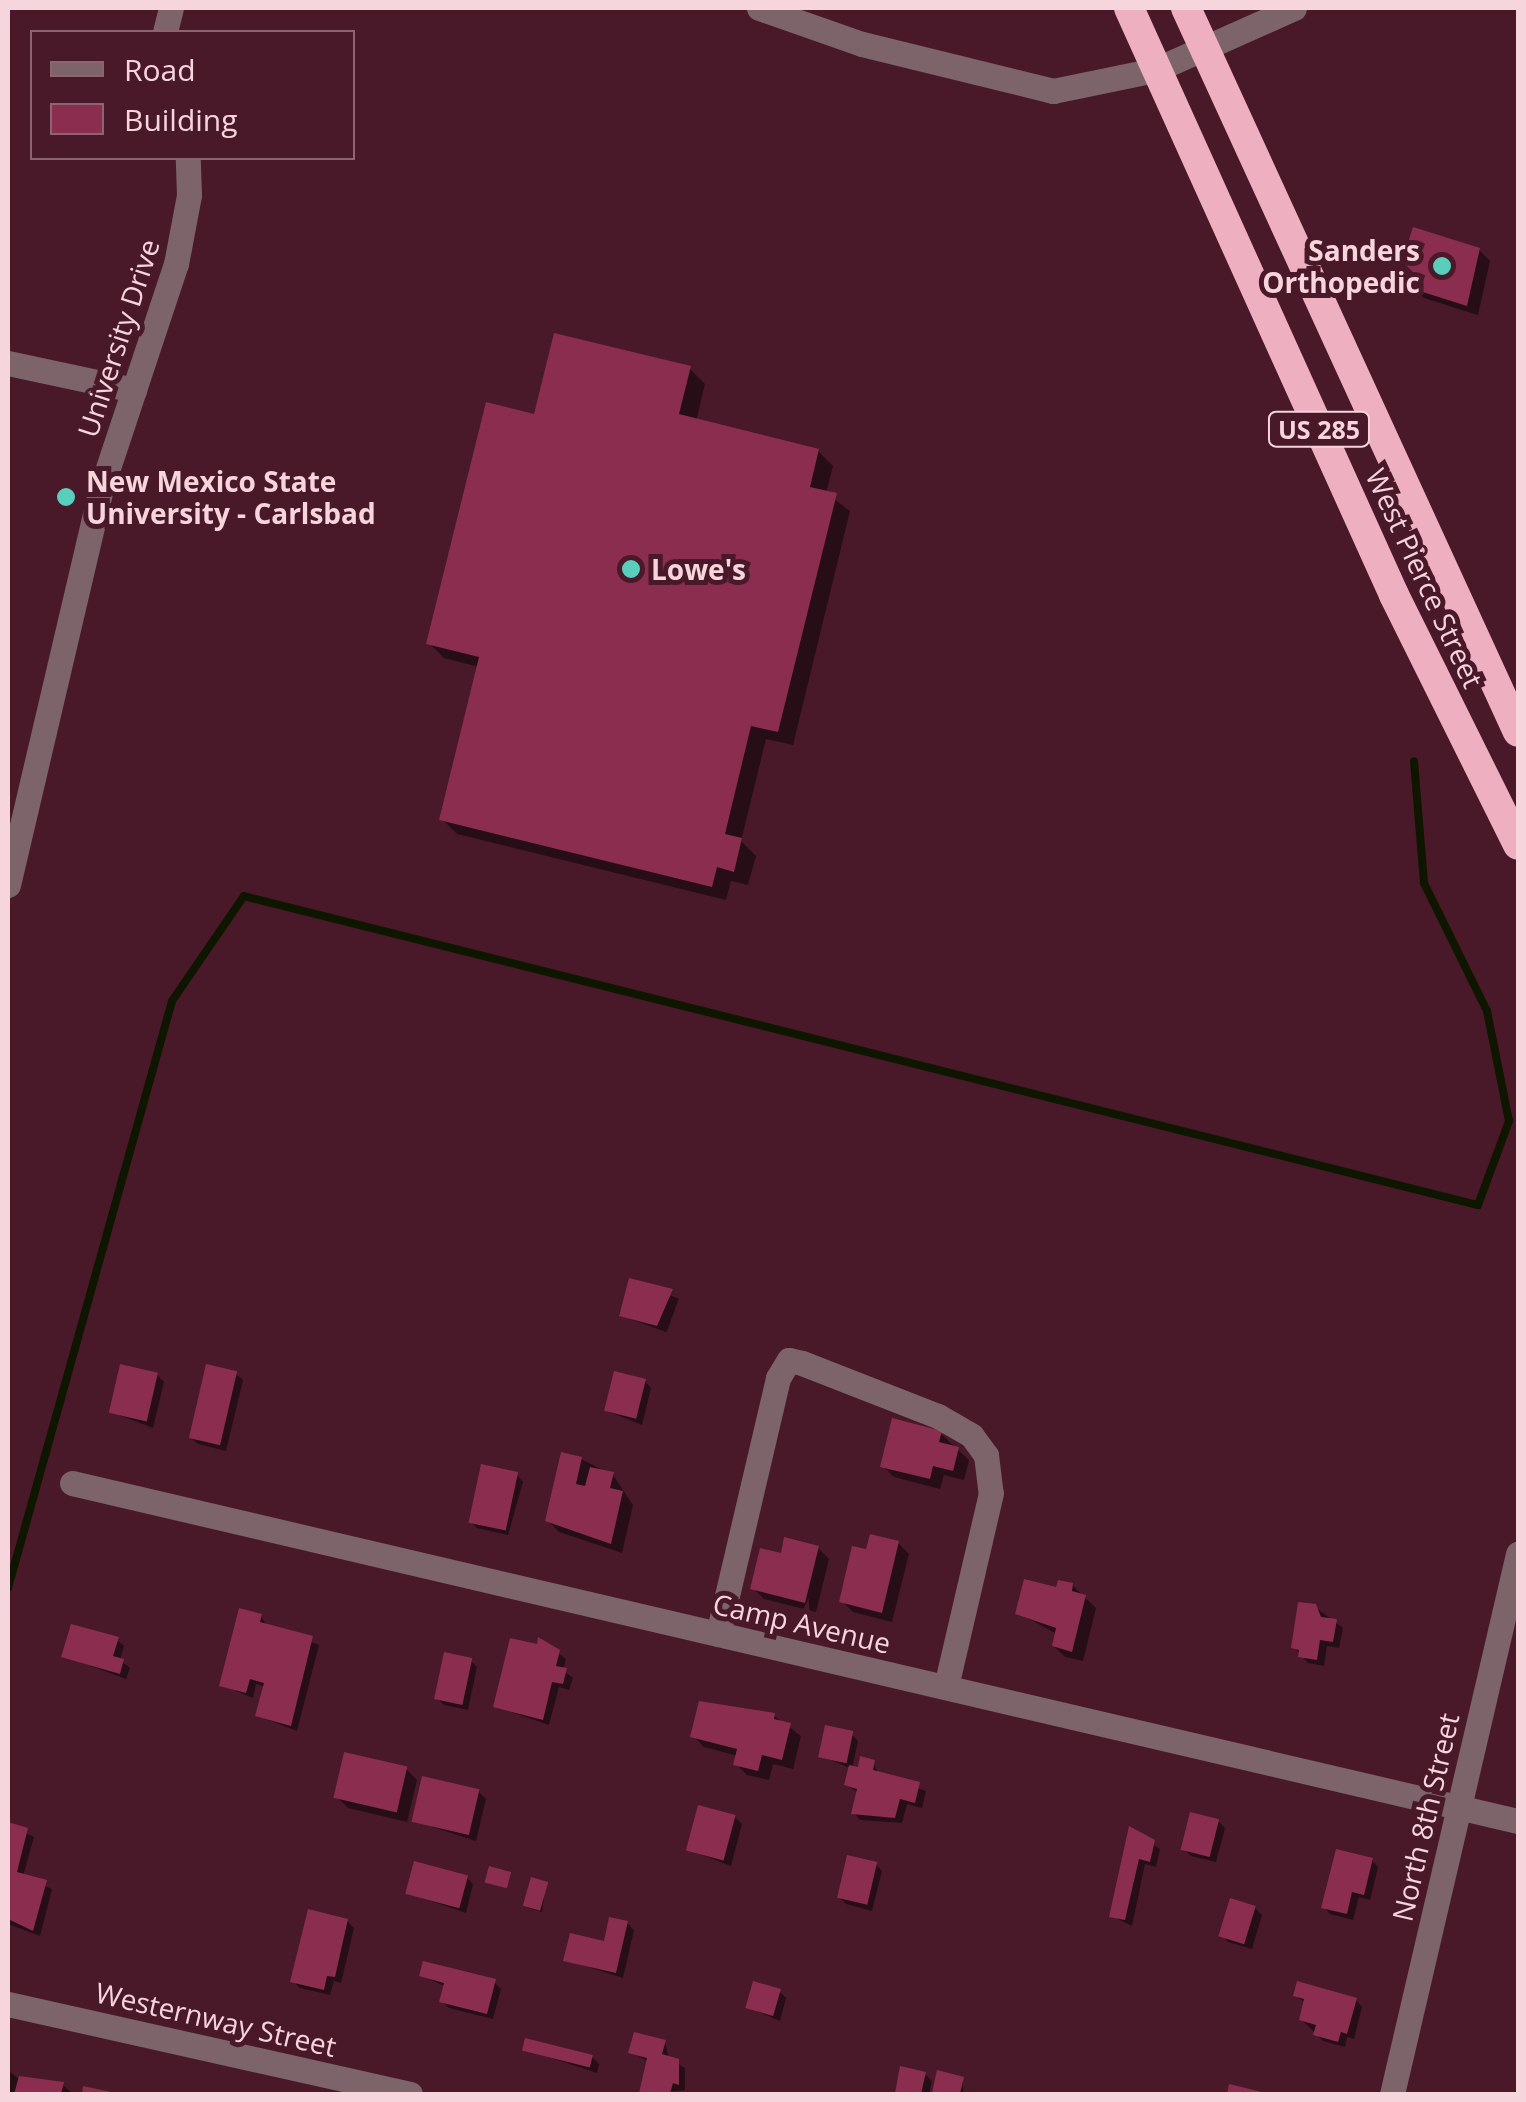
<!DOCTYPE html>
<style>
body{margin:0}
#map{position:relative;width:1526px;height:2102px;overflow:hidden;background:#491929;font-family:"Open Sans",sans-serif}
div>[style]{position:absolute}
.shadow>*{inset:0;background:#0007;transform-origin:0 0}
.stream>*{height:8px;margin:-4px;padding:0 4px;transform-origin:4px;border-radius:4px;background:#0f1600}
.building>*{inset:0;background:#8a2d4e;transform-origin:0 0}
.minor>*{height:25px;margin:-12.5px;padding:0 12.5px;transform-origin:12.5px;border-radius:12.5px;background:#7d636a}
.highway>*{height:30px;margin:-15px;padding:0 15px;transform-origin:15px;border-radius:15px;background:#eeafc0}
.dots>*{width:28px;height:28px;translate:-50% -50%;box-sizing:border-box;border:5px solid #491929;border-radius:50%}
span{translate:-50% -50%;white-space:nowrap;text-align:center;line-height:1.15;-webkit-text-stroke:10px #491929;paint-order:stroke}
.shield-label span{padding:2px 8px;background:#491929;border:2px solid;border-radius:8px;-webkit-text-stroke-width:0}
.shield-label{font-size:25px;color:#f6d5dd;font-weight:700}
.poi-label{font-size:28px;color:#f6d5dd;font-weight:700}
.right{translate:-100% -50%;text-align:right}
.left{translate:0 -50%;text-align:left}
.street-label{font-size:28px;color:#f6d5dd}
.frame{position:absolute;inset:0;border:10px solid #f6d5dd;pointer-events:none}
.legend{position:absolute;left:30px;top:30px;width:325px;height:130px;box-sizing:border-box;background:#491929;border:2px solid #8e6471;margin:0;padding:12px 18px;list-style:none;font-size:30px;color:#f6d5dd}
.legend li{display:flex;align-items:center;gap:20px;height:50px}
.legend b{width:50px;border:2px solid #8e6471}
</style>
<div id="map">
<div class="shadow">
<i style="clip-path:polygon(1479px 250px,1490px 261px,1478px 315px,1424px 298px,1413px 287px,1418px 273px)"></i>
<i style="clip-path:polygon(690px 369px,705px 384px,696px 421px,818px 451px,833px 466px,826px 493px,850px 511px,793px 745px,766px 739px,741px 841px,756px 856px,748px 885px,731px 881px,726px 900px,457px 834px,442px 819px,479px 667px,444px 658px,429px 643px,536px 417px)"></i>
<i style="left:631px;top:1281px;width:51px;height:36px;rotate:20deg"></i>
<i style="clip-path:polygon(236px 1374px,243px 1380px,226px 1451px,198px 1444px,191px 1438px)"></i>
<i style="clip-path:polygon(157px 1375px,164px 1382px,153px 1428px,111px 1412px)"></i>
<i style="clip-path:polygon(645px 1381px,651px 1388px,642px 1425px,607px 1411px)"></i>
<i style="clip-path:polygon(941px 1434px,969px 1460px,964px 1480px,944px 1475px,940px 1489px,894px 1477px,883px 1466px)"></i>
<i style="clip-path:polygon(581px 1459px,613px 1475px,633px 1505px,622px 1553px,559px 1532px,548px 1521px)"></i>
<i style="clip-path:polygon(517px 1475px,523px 1482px,508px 1535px,477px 1528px,470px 1521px)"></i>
<i style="clip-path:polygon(898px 1543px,909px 1554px,892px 1622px,853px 1612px,842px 1601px)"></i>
<i style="clip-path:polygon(818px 1548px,829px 1559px,816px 1612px,764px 1599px,753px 1588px,783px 1556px)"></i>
<i style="clip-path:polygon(1072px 1585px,1096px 1608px,1083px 1661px,1065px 1657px,1054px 1646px,1057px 1634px,1018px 1613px)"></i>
<i style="clip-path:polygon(1315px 1607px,1343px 1628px,1339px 1648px,1327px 1646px,1324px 1666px,1308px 1663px,1294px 1647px)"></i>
<i style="clip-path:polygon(261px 1616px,267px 1626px,319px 1645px,297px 1731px,258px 1716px,266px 1687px,256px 1684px,253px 1698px,222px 1685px)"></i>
<i style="clip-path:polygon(117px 1640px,124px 1646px,120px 1660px,130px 1668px,126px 1679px,64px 1656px)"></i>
<i style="clip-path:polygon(540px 1640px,566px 1659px,563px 1670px,573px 1678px,569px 1690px,559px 1687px,549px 1725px,496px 1707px)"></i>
<i style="clip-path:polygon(470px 1660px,477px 1667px,468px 1710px,444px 1705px,437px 1698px)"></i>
<i style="clip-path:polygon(774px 1716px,801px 1736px,793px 1769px,773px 1764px,769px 1780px,747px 1775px,736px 1764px,738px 1756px,704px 1747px,693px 1736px)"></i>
<i style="clip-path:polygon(851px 1734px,858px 1741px,852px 1768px,873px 1762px,879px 1775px,926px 1791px,922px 1808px,907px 1804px,902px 1823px,860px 1820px,854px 1813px,858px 1793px,847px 1785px,850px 1768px,821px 1756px)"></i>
<i style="clip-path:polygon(406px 1769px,417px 1780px,407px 1822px,348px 1808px,337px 1797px)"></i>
<i style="clip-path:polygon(479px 1792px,486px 1799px,476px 1841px,414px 1821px)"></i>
<i style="clip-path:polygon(735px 1817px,742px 1824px,731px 1866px,689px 1850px)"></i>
<i style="clip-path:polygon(1218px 1821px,1225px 1828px,1216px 1862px,1191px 1856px,1184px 1849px)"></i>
<i style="clip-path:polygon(8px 1825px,34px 1837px,23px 1876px,52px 1889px,40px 1936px,8px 1924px)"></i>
<i style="clip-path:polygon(1130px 1830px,1160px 1849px,1156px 1867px,1145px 1864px,1132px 1926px,1112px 1916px)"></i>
<i style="clip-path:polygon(1372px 1860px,1378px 1867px,1370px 1900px,1359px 1897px,1353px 1920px,1330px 1914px,1324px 1907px)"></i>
<i style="clip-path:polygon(875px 1864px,882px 1871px,872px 1911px,846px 1904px,839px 1897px)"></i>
<i style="clip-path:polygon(466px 1877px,473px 1884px,466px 1913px,408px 1893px)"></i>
<i style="clip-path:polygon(546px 1884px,542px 1912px,528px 1908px,526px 1906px)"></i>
<i style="clip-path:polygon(1255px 1908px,1262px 1915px,1252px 1949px,1228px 1942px,1222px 1935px)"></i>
<i style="clip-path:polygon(347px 1921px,354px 1928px,341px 1983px,334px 1981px,330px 1995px,300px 1988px,293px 1981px)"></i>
<i style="clip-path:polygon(627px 1923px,634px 1930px,623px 1978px,566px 1960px,606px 1944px)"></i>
<i style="clip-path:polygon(421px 1975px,494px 1982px,501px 1989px,493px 2019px,449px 2008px,442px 2001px,446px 1987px)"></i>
<i style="clip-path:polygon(779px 1991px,786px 1998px,780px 2021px,748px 2007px)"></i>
<i style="clip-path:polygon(1296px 1996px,1356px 2000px,1362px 2007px,1354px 2039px,1347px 2037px,1345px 2047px,1323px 2041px,1301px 2019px,1306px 2003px)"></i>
<i style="clip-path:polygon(665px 2042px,669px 2059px,685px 2068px,685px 2090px,643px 2094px,649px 2062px,631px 2052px)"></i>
<i style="clip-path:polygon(524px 2049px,592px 2057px,599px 2064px,597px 2073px)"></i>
<i style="clip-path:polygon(8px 2070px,22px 2082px,63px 2085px,73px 2094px,8px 2094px)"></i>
<i style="clip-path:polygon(925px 2074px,932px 2081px,929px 2094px,897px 2093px)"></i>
<i style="clip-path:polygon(963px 2079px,963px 2094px,934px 2093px)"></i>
</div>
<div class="stream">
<i style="left:8px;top:1588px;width:609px;rotate:-74.39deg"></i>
<i style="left:172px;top:1001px;width:127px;rotate:-55.6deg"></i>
<i style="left:244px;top:896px;width:1272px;rotate:14.06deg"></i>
<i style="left:1478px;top:1205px;width:90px;rotate:-69.7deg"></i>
<i style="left:1509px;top:1121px;width:112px;rotate:-101.3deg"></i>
<i style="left:1487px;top:1011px;width:143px;rotate:-116.2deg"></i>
<i style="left:1424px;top:883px;width:122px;rotate:-94.7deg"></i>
</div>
<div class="building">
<i style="clip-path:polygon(1413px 227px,1480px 248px,1467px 306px,1410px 288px,1415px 274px,1402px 261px)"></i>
<i style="clip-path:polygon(554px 333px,691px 366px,679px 414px,819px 449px,810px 487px,837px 493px,778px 732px,751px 726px,725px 834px,742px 838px,734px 872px,717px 867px,712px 887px,439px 820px,479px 657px,426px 644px,486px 402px,534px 414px)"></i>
<i style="clip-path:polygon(629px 1278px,673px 1289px,657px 1326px,619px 1316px)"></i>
<i style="left:120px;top:1364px;width:39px;height:50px;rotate:13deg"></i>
<i style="left:206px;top:1364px;width:32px;height:76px;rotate:13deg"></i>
<i style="left:614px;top:1371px;width:33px;height:41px;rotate:14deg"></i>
<i style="clip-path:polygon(892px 1418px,942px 1431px,939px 1442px,959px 1447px,953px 1471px,933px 1466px,930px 1479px,880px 1467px)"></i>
<i style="clip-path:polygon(561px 1452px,582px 1457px,576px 1484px,585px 1486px,590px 1467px,614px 1472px,610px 1488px,623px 1491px,611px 1544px,545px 1521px)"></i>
<i style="left:481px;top:1464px;width:38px;height:60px;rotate:12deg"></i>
<i style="clip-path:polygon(870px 1534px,899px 1541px,882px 1613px,839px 1602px,852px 1546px,866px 1549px)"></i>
<i style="clip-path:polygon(784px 1537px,819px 1546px,805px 1603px,750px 1589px,760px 1548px,781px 1553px)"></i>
<i style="clip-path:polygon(1024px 1579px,1056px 1587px,1058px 1580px,1073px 1583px,1072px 1591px,1086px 1595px,1072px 1652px,1052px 1646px,1056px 1628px,1015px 1614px)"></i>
<i style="clip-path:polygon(1298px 1602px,1316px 1604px,1321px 1617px,1337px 1619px,1333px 1642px,1320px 1640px,1317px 1660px,1298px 1657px,1299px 1650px,1291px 1648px)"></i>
<i style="clip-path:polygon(239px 1608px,262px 1614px,260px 1622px,313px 1636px,291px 1726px,255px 1716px,264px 1683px,250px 1679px,246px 1693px,219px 1686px)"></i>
<i style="clip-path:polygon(71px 1624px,119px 1637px,113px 1656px,124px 1659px,120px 1674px,61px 1657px)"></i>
<i style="clip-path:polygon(538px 1637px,560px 1650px,556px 1666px,567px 1668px,563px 1684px,552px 1682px,543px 1720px,493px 1707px,510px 1638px,537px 1644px)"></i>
<i style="left:444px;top:1652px;width:29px;height:48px;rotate:12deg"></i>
<i style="clip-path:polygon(699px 1701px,775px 1713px,774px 1719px,791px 1723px,782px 1760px,762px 1755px,758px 1771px,733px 1765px,737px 1749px,690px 1737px)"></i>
<i style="left:825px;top:1725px;width:29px;height:33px;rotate:12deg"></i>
<i style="left:344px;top:1752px;width:65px;height:47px;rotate:13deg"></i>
<i style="clip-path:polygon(860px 1756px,875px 1760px,873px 1770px,920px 1782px,915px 1803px,900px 1799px,895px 1818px,851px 1814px,857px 1789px,844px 1785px,849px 1765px,858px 1767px)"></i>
<i style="left:422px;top:1776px;width:59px;height:47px;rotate:13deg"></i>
<i style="left:698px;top:1805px;width:39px;height:47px;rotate:15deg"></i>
<i style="left:1190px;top:1812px;width:30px;height:39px;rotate:14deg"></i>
<i style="clip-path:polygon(8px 1822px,28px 1828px,17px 1872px,47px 1880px,33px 1931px,8px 1919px)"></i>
<i style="clip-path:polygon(1129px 1826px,1155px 1840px,1150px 1862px,1139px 1859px,1125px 1920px,1109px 1917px)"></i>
<i style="clip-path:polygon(1336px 1849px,1373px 1858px,1364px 1895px,1352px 1892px,1347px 1914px,1321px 1908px)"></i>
<i style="left:847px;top:1855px;width:31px;height:44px;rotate:13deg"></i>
<i style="left:414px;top:1861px;width:56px;height:34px;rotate:15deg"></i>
<i style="left:489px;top:1866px;width:23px;height:17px;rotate:15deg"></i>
<i style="left:531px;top:1877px;width:18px;height:30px;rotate:16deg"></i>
<i style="left:1230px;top:1898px;width:27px;height:40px;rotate:17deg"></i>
<i style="clip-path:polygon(308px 1909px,348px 1919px,335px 1977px,327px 1976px,324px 1990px,290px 1982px)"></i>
<i style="clip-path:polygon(609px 1917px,628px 1921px,616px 1973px,563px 1961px,570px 1933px,604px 1941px)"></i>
<i style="clip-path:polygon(423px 1961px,496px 1979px,487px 2014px,439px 2002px,444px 1983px,419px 1976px)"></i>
<i style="left:753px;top:1981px;width:29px;height:28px;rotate:16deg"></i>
<i style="clip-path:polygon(1297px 1981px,1357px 1998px,1347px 2034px,1341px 2032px,1338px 2042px,1313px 2035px,1316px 2025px,1299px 2020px,1304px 1999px,1293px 1996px)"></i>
<i style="clip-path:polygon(634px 2032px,666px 2040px,662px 2054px,679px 2059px,679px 2085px,673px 2083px,670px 2094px,639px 2093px,647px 2058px,628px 2053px)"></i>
<i style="left:525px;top:2038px;width:70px;height:13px;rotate:14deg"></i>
<i style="clip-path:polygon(900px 2066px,926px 2072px,921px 2094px,895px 2093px)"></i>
<i style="clip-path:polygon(937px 2070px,964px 2077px,960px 2094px,932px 2093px)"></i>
<i style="clip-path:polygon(19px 2076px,64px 2082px,61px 2094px,14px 2094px)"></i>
<i style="clip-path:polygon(1229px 2084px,1266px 2093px,1266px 2094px,1227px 2094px)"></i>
<i style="clip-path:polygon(83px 2086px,116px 2093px,116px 2094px,82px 2094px)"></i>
</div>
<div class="minor">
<i style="left:759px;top:8px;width:109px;rotate:19.3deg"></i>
<i style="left:862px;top:44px;width:197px;rotate:13.8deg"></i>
<i style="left:1053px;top:91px;width:104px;rotate:-11.6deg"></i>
<i style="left:1155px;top:70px;width:152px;rotate:-24deg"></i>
<i style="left:165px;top:32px;width:25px;rotate:-76deg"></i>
<i style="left:8px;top:363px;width:129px;rotate:12.1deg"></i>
<i style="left:8px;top:885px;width:407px;rotate:-76.8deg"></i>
<i style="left:101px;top:489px;width:237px;rotate:-71.6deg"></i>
<i style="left:176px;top:264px;width:70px;rotate:-79.3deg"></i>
<i style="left:189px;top:195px;width:37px;rotate:-92deg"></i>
<i style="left:72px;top:1483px;width:1485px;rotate:13.16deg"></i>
<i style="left:718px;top:1634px;width:263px;rotate:-76.8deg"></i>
<i style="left:778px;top:1378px;width:21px;rotate:-59deg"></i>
<i style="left:789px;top:1360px;width:13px;rotate:13deg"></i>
<i style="left:802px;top:1363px;width:146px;rotate:21.3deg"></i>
<i style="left:938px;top:1416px;width:39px;rotate:30deg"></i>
<i style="left:972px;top:1436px;width:24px;rotate:54deg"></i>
<i style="left:986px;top:1455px;width:38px;rotate:83deg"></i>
<i style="left:991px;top:1493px;width:199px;rotate:103.1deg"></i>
<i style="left:8px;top:2004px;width:412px;rotate:12.6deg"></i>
<i style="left:1392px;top:2094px;width:555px;rotate:-76.87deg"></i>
</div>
<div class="highway">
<i style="left:1129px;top:8px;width:644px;rotate:65.7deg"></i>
<i style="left:1394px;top:595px;width:279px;rotate:63.6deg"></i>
<i style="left:1186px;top:8px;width:796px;rotate:65.37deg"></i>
</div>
<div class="dots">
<i style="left:1442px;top:266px;background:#5acebc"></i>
<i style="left:66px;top:497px;background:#5acebc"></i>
<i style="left:631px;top:569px;background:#5acebc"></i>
</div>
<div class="shield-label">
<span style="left:1319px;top:429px">US 285</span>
</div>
<div class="poi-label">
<span class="right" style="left:1420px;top:266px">Sanders<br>Orthopedic</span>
<span class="left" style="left:86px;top:497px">New Mexico State<br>University - Carlsbad</span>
<span class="left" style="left:651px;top:569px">Lowe's</span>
</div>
<div class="street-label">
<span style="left:118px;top:338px;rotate:-72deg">University Drive</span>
<span style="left:1425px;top:578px;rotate:65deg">West Pierce Street</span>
<span style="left:802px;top:1623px;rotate:13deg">Camp Avenue</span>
<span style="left:1425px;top:1817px;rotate:-77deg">North 8th Street</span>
<span style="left:216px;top:2019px;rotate:13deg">Westernway Street</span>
</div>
<div class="frame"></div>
<ul class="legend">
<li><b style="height:12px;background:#7d636a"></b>Road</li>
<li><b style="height:28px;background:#8a2d4e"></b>Building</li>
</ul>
</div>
